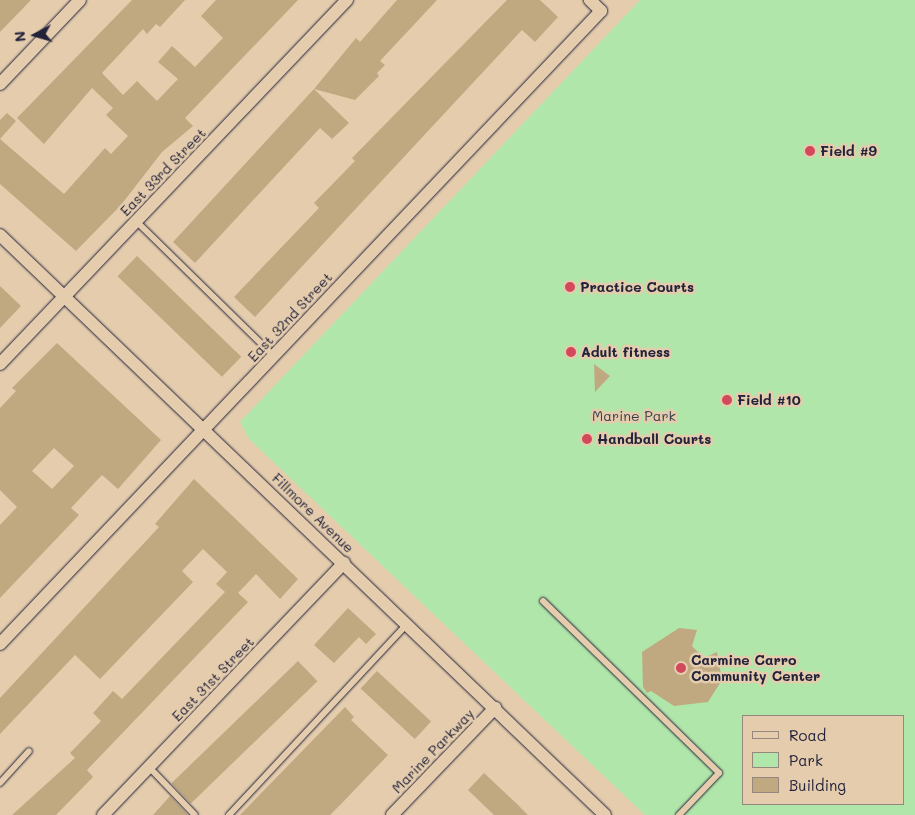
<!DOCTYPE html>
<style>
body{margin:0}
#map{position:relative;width:915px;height:815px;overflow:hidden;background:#e4ccad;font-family:Mali,sans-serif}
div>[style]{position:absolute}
.green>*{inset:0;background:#b0e6a9}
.building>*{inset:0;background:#c0a980;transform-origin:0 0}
.roads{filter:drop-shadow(0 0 1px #22223b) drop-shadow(0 0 1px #22223b)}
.service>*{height:6px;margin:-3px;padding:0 3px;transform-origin:3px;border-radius:3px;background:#e4ccad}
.minor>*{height:12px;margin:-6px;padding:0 6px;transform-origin:6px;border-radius:6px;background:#e4ccad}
.dots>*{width:14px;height:14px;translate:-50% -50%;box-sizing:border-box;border:2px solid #e4ccad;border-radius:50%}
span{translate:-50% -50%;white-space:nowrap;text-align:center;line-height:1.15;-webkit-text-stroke:5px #e4ccad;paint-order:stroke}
.poi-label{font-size:14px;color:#22223b;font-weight:700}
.left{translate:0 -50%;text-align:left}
.street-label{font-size:14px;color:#22223b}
.park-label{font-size:14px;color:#373f4c}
.legend{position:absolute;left:742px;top:715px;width:162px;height:90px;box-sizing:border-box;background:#e4ccad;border:1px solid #96887f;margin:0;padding:6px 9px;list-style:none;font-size:15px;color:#22223b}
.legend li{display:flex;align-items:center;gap:10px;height:25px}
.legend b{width:25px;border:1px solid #96887f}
.north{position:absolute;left:10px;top:10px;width:50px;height:50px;-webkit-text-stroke:4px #e4ccad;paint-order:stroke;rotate:264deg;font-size:14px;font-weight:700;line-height:20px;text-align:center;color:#22223b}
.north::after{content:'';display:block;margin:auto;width:18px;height:22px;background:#22223b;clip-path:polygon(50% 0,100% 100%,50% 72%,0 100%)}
</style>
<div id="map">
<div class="green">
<i style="clip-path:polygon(evenodd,640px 0,915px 0,915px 815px,645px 815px,249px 439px,240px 422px,640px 0,744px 716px,904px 716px,904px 804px,744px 804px,744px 716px)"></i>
</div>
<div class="building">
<i style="clip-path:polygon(0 0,31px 0,0 32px)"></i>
<i style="clip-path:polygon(132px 0,185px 0,160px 27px,156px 24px,147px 34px,143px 29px,102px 73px,123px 95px,137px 81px,157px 101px,178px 79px,158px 62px,172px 46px,195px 67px,223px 38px,201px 16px,216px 0,298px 0,185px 118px,193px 126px,162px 152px,121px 205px,76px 251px,0 184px,0 139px,64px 194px,105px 148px,111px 154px,128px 136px,106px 115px,113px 108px,92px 88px,44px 144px,17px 118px)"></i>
<i style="clip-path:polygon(397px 0,437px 0,380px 61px,385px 65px,377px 73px,379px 76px,355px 100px,314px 89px,356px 38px,360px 42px)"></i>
<i style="clip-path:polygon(507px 0,540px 0,558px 17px,535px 42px,522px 30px,255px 317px,234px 297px,319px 208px,314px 203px,355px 161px,352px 158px)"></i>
<i style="clip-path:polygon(314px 89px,349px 123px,332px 139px,320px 128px,195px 263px,173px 242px)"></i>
<i style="clip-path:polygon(7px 113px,16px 121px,0 139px,0 120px)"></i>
<i style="left:137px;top:256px;width:145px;height:28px;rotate:44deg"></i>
<i style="clip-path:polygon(0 286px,21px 306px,0 328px)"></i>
<i style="clip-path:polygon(evenodd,57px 343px,161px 440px,118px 489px,102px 475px,71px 508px,79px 515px,0 598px,0 525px,17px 507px,0 490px,0 408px,16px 391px,12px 388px,57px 343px,54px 448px,74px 466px,52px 489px,32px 471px,54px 448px)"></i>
<i style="clip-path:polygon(594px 364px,610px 376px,595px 392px)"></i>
<i style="clip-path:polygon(194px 479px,298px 579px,280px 599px,256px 574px,238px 593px,248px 602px,87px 770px,93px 777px,56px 815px,12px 815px,75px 758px,70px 753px,101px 721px,93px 713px,113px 691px,122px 699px,225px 592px,216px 584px,227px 572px,203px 549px,182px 571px,193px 582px,100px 679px,75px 655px,0 734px,0 698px,159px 527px,155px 524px)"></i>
<i style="clip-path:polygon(348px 608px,376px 634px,366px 644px,359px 637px,334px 663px,314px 645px)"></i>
<i style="clip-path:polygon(679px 628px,697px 630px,692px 646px,704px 658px,717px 652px,722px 680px,708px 702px,674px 706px,651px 691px,647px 693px,643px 687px,642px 652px)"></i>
<i style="left:298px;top:661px;width:28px;height:176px;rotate:46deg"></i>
<i style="left:377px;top:671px;width:74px;height:24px;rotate:43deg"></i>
<i style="clip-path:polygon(345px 707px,354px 717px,351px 720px,388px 755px,343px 802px,330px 815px,240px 815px)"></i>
<i style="clip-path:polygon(484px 773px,516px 803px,528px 815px,494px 815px,468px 790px)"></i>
<i style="clip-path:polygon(170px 796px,188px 815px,153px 815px)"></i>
</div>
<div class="roads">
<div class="service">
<i style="left:136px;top:221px;width:193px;rotate:44.4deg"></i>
<i style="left:543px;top:601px;width:246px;rotate:44.3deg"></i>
<i style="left:719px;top:773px;width:58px;rotate:133.6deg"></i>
<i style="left:149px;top:767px;width:66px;rotate:46.2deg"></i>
<i style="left:0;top:783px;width:43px;rotate:-47.8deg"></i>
<i style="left:229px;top:815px;width:261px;rotate:-47deg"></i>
</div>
<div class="minor">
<i style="left:0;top:84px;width:116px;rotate:-46.4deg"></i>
<i style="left:0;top:235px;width:838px;rotate:43.79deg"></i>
<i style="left:0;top:364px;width:503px;rotate:-46.37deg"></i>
<i style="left:0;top:644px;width:873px;rotate:-46.49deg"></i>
<i style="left:601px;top:11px;width:16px;rotate:-135deg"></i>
<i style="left:103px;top:815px;width:349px;rotate:-46.3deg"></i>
<i style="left:392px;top:815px;width:149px;rotate:-46.1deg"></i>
</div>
</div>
<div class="dots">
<i style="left:810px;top:151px;background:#d1495b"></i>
<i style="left:570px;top:287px;background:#d1495b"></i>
<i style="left:571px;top:352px;background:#d1495b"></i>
<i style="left:727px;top:400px;background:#d1495b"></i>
<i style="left:587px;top:439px;background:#d1495b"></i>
<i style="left:681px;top:668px;background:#d1495b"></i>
</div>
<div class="poi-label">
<span class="left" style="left:820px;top:151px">Field #9</span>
<span class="left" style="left:580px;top:287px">Practice Courts</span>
<span class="left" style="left:581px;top:352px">Adult fitness</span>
<span class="left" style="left:737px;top:400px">Field #10</span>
<span class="left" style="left:597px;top:439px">Handball Courts</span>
<span class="left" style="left:691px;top:668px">Carmine Carro<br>Community Center</span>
</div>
<div class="street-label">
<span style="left:163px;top:172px;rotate:-46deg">East 33rd Street</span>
<span style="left:290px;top:317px;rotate:-47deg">East 32nd Street</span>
<span style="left:313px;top:513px;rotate:44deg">Fillmore Avenue</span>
<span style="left:213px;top:679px;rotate:-46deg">East 31st Street</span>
<span style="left:433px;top:751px;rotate:-46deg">Marine Parkway</span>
</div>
<div class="park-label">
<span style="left:634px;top:416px">Marine Park</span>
</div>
<ul class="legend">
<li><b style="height:6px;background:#e4ccad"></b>Road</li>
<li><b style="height:14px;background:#b0e6a9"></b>Park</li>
<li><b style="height:14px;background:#c0a980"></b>Building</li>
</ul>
<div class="north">N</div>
</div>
